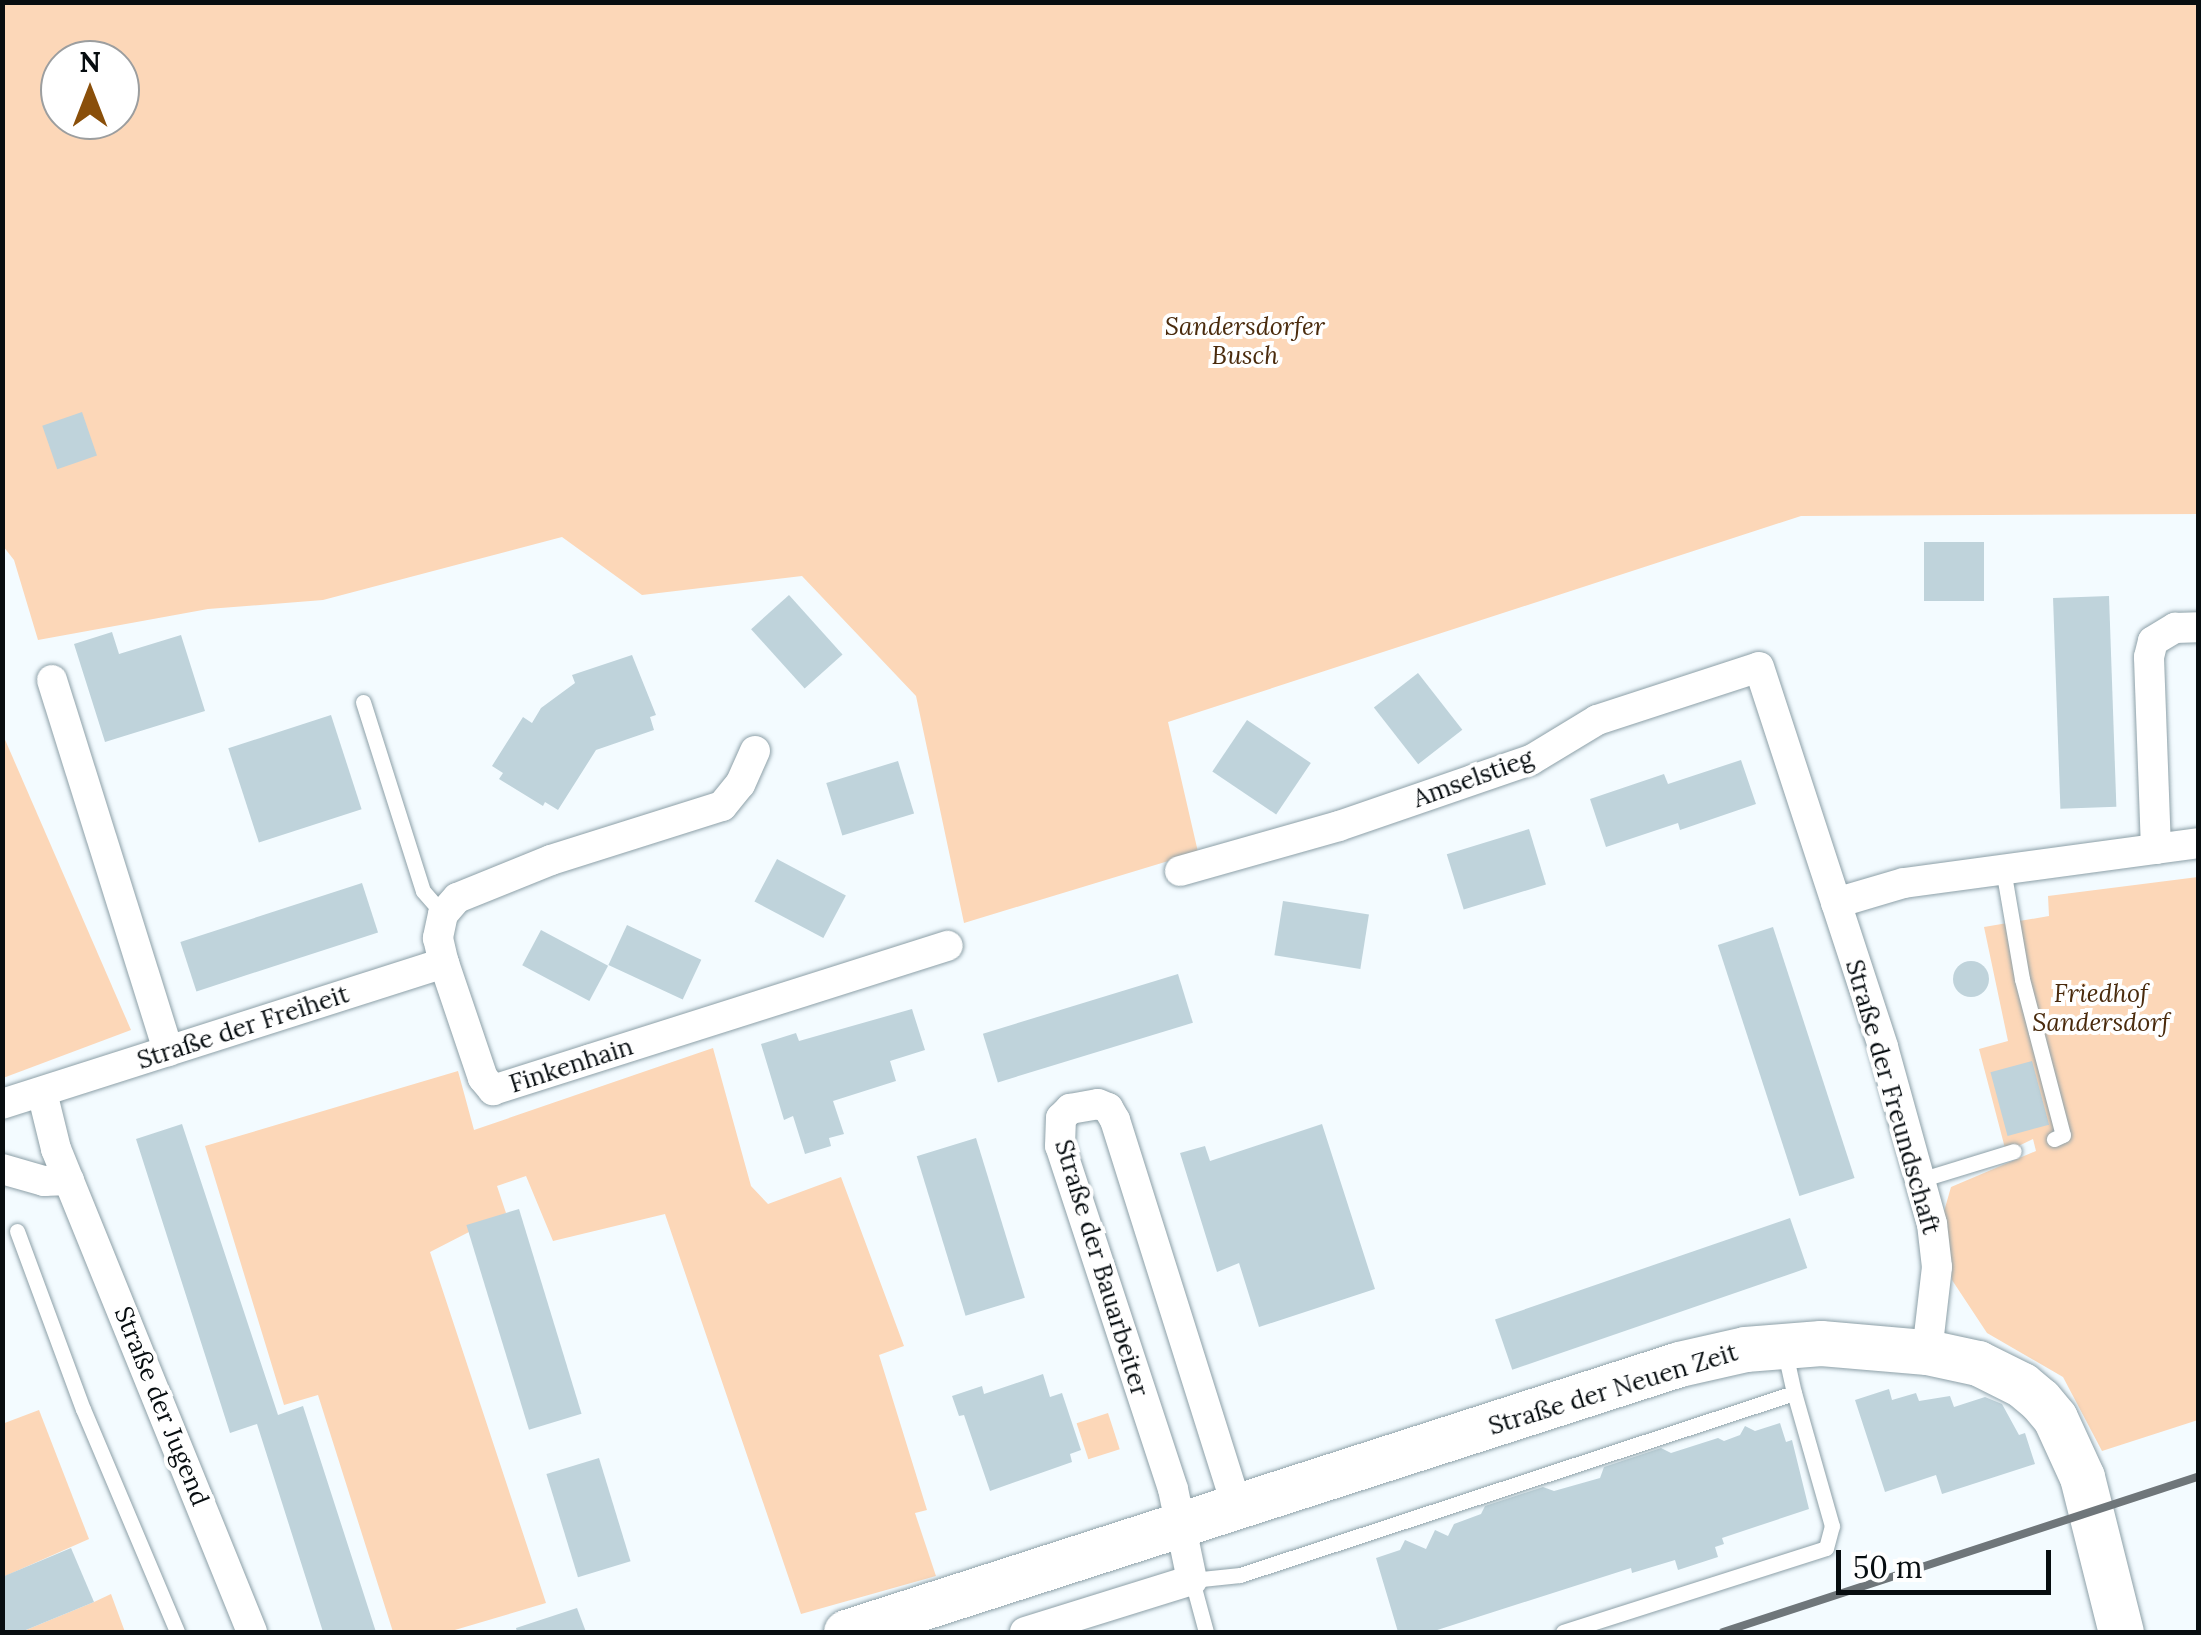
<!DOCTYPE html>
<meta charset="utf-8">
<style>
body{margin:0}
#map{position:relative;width:2201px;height:1635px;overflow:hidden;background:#f3fbff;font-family:Lora,serif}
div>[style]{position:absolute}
.green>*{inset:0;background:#fcd7b8;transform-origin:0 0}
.building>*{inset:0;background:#bfd3db;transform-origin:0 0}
.round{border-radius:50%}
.roads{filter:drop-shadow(0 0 2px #8da0a8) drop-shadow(0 0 2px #8da0a8)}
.lane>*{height:15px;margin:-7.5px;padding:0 7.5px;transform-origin:7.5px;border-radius:7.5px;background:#fff}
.street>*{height:30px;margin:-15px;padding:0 15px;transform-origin:15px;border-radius:15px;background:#fff}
.secondary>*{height:45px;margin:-22.5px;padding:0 22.5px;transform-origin:22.5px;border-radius:22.5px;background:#fff}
.rail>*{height:8px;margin:-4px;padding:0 4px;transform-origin:4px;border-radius:4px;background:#6f767a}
span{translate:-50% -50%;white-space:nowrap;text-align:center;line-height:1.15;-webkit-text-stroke:8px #fff;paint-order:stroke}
.park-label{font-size:25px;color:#4a2b0d;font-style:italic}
.street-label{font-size:25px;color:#070d10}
.frame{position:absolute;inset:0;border:5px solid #070d10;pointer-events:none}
.north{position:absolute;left:40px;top:40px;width:100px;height:100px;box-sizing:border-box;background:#fff;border:2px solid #9c9e9f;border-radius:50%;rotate:0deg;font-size:28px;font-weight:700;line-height:40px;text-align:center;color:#070d10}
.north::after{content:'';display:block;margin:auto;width:35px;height:45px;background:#8a4f0a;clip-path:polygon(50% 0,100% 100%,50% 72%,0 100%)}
.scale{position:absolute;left:1836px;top:1550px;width:215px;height:45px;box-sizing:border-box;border:5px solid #070d10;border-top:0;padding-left:12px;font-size:30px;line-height:35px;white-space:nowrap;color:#070d10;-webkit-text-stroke:8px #fff;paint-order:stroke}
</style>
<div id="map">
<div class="green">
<i style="clip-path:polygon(evenodd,2px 3px,2198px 3px,2198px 514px,1801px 516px,1168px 722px,1198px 852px,964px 923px,916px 696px,802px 576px,642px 595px,562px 537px,323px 600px,208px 609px,38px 640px,14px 560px,3px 546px,2px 3px,60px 60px,120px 60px,120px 120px,60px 120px,60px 60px)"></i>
<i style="clip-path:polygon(3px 735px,131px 1030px,3px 1078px,2px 1078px)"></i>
<i style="clip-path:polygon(2198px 877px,2198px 1420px,2102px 1451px,2063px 1377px,1987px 1333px,1952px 1280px,1943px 1215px,1951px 1187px,2036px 1151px,2033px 1139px,2006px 1152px,1979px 1049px,2008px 1041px,1984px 927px,2049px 916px,2048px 896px)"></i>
<i style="clip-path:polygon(713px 1048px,751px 1186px,768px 1204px,841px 1177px,904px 1346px,879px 1355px,927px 1510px,915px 1513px,936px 1576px,801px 1614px,665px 1214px,553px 1241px,526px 1176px,497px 1186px,506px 1213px,430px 1252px,546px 1603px,448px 1632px,393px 1632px,318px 1395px,284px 1405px,205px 1146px,458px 1071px,474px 1130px)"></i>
<i style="clip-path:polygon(39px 1410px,89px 1539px,3px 1577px,2px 1424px)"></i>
<i style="left:1108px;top:1413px;width:38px;height:33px;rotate:72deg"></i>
<i style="clip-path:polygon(111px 1594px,125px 1632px,21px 1632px,94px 1602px)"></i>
</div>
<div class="building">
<i style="left:82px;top:412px;width:46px;height:42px;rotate:71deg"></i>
<i style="left:1924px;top:542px;width:60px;height:59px"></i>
<i style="left:789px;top:595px;width:80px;height:51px;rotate:48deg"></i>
<i style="left:2109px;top:596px;width:211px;height:56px;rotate:88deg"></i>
<i style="clip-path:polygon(112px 632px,119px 654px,181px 635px,205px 711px,105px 742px,74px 644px)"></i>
<i style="clip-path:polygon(632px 655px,656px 715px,650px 717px,654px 730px,596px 750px,558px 810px,545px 802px,543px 806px,499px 779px,503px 773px,492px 766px,523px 717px,532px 723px,541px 708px,575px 683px,572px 675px)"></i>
<i style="left:1418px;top:673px;width:72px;height:56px;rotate:52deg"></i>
<i style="left:331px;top:715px;width:99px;height:108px;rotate:72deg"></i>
<i style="left:1247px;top:720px;width:77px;height:62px;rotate:34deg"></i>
<i style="clip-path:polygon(1741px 760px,1756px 804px,1680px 830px,1678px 823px,1606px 847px,1590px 799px,1664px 774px,1668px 784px)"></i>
<i style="left:898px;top:761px;width:55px;height:75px;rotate:73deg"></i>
<i style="left:1529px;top:829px;width:58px;height:86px;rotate:73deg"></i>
<i style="left:777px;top:859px;width:78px;height:48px;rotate:28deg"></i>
<i style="left:362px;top:883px;width:52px;height:191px;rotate:72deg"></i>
<i style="left:1283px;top:901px;width:87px;height:55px;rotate:9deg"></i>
<i style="left:627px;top:925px;width:82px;height:44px;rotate:25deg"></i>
<i style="left:1773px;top:927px;width:264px;height:58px;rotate:72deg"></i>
<i style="left:541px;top:930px;width:76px;height:40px;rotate:28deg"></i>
<i class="round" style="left:1953px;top:961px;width:36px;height:36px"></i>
<i style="left:1178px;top:974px;width:51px;height:204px;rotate:73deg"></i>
<i style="clip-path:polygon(912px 1009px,925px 1050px,890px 1061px,896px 1081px,833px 1101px,844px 1134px,829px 1138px,831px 1146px,805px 1154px,793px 1116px,784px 1120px,761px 1044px,796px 1033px,799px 1041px)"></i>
<i style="left:2032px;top:1061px;width:66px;height:43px;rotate:75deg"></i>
<i style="clip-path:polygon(182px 1124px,278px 1415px,303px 1406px,376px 1632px,323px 1632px,257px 1424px,230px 1433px,136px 1139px)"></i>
<i style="clip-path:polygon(1322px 1124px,1375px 1289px,1259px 1327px,1239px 1263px,1217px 1272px,1180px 1153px,1205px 1146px,1210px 1161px)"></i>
<i style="left:976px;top:1138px;width:167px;height:62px;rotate:73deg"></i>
<i style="left:519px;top:1209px;width:214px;height:55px;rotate:73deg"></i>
<i style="left:1790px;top:1218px;width:53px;height:312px;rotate:71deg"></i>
<i style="clip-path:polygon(1043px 1374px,1050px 1397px,1062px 1393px,1081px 1450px,1070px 1454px,1072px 1462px,990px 1491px,964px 1415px,959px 1416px,952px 1396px,982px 1386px,984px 1394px)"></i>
<i style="clip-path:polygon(1889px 1389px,1892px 1400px,1916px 1393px,1919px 1401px,1950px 1396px,1954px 1407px,1985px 1397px,2002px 1404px,2019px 1435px,2025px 1433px,2035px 1464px,1942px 1494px,1936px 1475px,1885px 1492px,1855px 1400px)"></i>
<i style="clip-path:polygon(1780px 1423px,1786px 1442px,1792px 1440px,1809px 1509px,1722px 1538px,1724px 1544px,1715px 1547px,1718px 1557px,1678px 1570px,1675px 1560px,1632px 1573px,1631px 1568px,1431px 1632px,1398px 1632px,1376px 1558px,1400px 1550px,1405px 1540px,1426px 1549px,1435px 1530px,1448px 1536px,1454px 1524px,1481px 1514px,1485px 1506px,1543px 1487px,1554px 1491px,1600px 1478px,1604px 1467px,1661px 1448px,1671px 1453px,1718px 1438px,1724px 1441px,1740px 1435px,1745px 1426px,1755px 1431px)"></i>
<i style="left:599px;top:1458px;width:108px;height:55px;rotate:73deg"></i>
<i style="clip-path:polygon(71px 1548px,94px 1602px,21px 1632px,2px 1632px,2px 1577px)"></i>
<i style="clip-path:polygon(577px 1608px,586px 1632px,517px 1632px,516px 1628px)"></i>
</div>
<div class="roads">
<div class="lane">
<i style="left:363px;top:702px;width:198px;rotate:72.4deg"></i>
<i style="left:423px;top:891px;width:30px;rotate:49deg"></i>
<i style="left:2003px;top:869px;width:112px;rotate:80.2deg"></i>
<i style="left:2022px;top:979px;width:161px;rotate:75.3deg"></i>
<i style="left:2063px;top:1135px;width:10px;rotate:156deg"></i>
<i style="left:1920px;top:1180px;width:98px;rotate:-17.1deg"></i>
<i style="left:17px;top:1231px;width:190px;rotate:69.7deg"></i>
<i style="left:83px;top:1409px;width:242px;rotate:67.1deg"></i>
<i style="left:1206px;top:1632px;width:54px;rotate:-105.1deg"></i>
<i style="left:1192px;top:1580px;width:48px;rotate:-5.9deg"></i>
<i style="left:1240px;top:1575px;width:583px;rotate:-18.19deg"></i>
<i style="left:1794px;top:1393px;width:46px;rotate:-102.5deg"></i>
<i style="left:1563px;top:1632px;width:276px;rotate:-17.7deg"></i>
<i style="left:1826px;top:1548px;width:23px;rotate:-75deg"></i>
<i style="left:1832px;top:1526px;width:138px;rotate:-105.9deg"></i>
</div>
<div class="street">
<i style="left:52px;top:680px;width:389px;rotate:72.6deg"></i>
<i style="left:755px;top:751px;width:36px;rotate:114deg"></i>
<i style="left:740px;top:784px;width:28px;rotate:129deg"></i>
<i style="left:722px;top:806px;width:179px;rotate:162.5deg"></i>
<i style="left:551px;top:860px;width:101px;rotate:158deg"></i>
<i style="left:457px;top:898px;width:21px;rotate:131deg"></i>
<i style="left:443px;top:914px;width:25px;rotate:102deg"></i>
<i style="left:438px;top:938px;width:26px;rotate:77deg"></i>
<i style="left:444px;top:963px;width:121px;rotate:71.3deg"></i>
<i style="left:483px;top:1078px;width:16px;rotate:50deg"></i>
<i style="left:493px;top:1090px;width:477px;rotate:-17.6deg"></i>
<i style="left:2156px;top:849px;width:192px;rotate:-92.1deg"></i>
<i style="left:2149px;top:657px;width:16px;rotate:-76deg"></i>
<i style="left:2153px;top:641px;width:26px;rotate:-31deg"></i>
<i style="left:2175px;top:628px;width:23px;rotate:-2deg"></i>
<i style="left:1180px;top:871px;width:165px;rotate:-15.8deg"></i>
<i style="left:1339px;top:826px;width:203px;rotate:-19deg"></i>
<i style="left:1531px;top:760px;width:77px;rotate:-31.2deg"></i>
<i style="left:1597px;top:720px;width:170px;rotate:-18.1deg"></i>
<i style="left:1759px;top:667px;width:400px;rotate:71.9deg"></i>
<i style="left:1883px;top:1047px;width:184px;rotate:74.5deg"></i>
<i style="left:1932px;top:1224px;width:43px;rotate:83.4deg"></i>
<i style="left:1937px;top:1267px;width:86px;rotate:96.7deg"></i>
<i style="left:1836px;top:903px;width:71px;rotate:-16.4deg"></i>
<i style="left:1904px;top:883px;width:297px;rotate:-7.7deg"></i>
<i style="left:42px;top:1092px;width:59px;rotate:76.2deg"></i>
<i style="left:56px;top:1149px;width:521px;rotate:67.91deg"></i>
<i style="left:2px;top:1104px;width:464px;rotate:-17.7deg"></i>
<i style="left:2px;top:1169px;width:44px;rotate:15.9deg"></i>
<i style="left:44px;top:1181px;width:25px;rotate:-2deg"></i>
<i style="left:1025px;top:1632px;width:175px;rotate:-17.3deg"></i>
<i style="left:1192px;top:1580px;width:93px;rotate:-101.8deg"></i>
<i style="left:1173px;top:1489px;width:361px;rotate:-108.2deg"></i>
<i style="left:1060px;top:1146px;width:28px;rotate:-88deg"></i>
<i style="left:1061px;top:1118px;width:13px;rotate:-45deg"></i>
<i style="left:1070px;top:1109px;width:28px;rotate:-10deg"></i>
<i style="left:1098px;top:1104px;width:11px;rotate:22deg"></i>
<i style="left:1108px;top:1108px;width:14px;rotate:60deg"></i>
<i style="left:1115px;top:1120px;width:405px;rotate:72.5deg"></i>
</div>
<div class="secondary">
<i style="left:846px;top:1632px;width:875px;rotate:-17.83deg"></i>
<i style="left:1679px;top:1364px;width:68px;rotate:-12.8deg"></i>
<i style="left:1745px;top:1349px;width:76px;rotate:-4.5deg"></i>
<i style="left:1821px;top:1343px;width:106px;rotate:4.9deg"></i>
<i style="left:1927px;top:1352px;width:52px;rotate:12.2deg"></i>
<i style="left:1978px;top:1363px;width:49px;rotate:26.6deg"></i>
<i style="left:2022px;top:1385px;width:23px;rotate:40deg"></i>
<i style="left:2040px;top:1400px;width:23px;rotate:50deg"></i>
<i style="left:2055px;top:1418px;width:65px;rotate:65.4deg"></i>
<i style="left:2082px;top:1477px;width:160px;rotate:75.9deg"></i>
</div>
</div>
<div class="rail">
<i style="left:1723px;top:1632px;width:500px;rotate:-18.1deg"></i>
</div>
<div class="park-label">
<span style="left:1245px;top:341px">Sandersdorfer<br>Busch</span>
<span style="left:2101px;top:1008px">Friedhof<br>Sandersdorf</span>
</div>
<div class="street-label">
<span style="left:1473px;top:778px;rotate:-20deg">Amselstieg</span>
<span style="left:243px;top:1027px;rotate:-18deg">Straße der Freiheit</span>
<span style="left:571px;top:1065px;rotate:-18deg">Finkenhain</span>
<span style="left:1893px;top:1097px;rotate:74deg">Straße der Freundschaft</span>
<span style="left:1102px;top:1268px;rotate:73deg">Straße der Bauarbeiter</span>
<span style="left:1613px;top:1389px;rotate:-17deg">Straße der Neuen Zeit</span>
<span style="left:162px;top:1406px;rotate:68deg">Straße der Jugend</span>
</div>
<div class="frame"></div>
<div class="north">N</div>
<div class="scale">50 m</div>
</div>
